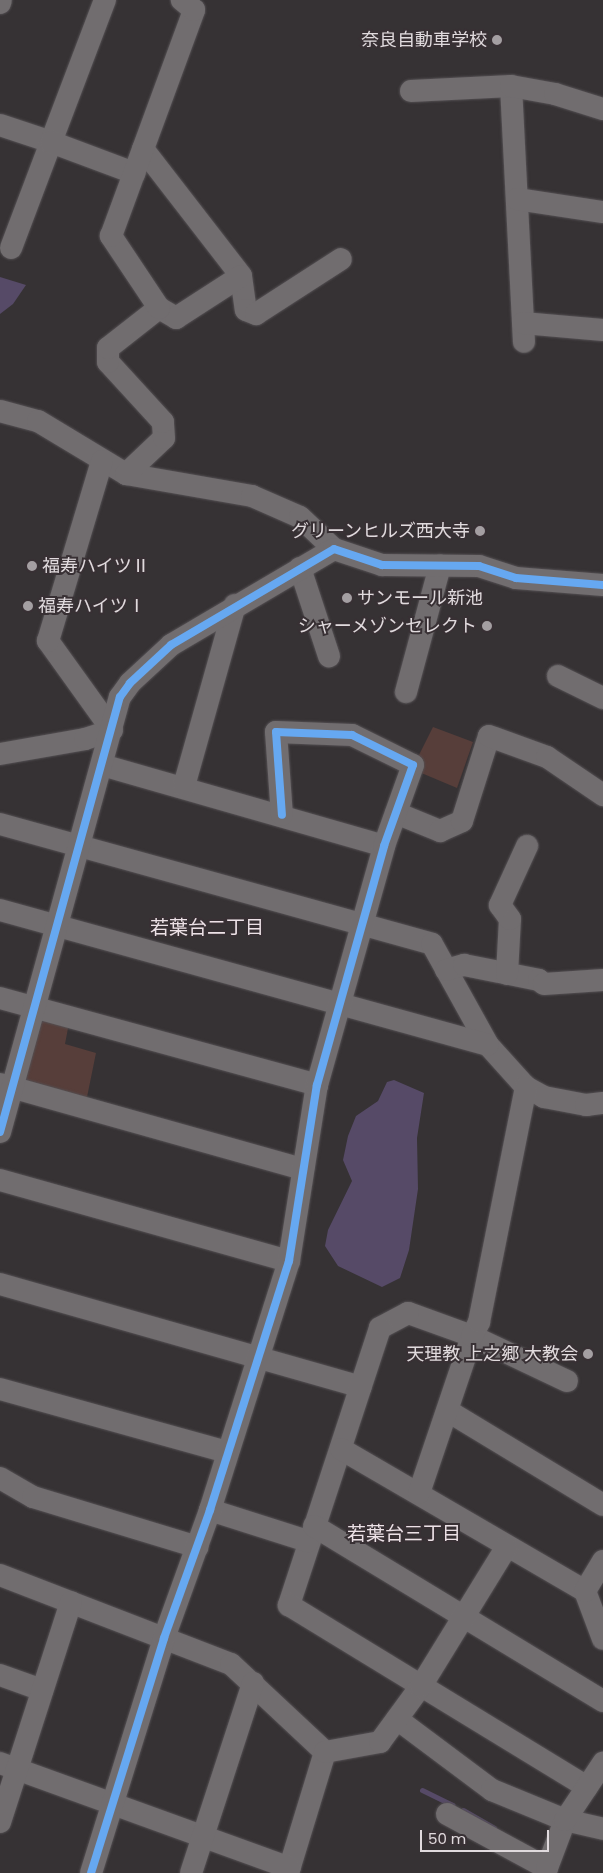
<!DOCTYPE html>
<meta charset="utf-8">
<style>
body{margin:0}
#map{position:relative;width:603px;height:1873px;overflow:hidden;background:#363234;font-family:Poppins,"Noto Sans JP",sans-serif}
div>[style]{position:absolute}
.green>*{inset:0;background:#573e3a}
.water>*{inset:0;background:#564a67}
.stream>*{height:5px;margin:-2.5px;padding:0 2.5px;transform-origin:2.5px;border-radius:2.5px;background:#564a67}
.roads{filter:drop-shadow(0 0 1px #545053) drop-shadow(0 0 1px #545053)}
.minor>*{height:22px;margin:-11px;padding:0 11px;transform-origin:11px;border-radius:11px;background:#716d6f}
.cycleway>*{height:8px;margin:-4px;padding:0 4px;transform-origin:4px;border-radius:4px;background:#66a8f1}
.dots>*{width:14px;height:14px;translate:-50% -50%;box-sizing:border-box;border:2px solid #383034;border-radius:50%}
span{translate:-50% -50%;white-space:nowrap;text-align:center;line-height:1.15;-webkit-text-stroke:4px #383034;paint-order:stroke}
.poi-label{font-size:18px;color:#e0dadd}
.right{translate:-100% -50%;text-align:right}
.left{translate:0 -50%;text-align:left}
.neighbourhood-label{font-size:19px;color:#ece1e6}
.scale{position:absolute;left:420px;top:1830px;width:129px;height:22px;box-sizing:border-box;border:2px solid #e0dadd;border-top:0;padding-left:6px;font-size:15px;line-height:18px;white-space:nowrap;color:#e0dadd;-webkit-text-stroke:4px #383034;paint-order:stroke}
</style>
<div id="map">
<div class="green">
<i style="clip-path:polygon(433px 727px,473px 742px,457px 788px,419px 772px,418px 757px)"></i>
<i style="clip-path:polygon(47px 1018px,69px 1023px,65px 1044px,96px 1053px,86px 1102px,30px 1087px,25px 1079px,41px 1022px)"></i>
</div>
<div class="water">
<i style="clip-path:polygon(0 277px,26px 285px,13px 304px,0 314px)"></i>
<i style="clip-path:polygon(394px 1080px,424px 1093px,417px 1138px,418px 1189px,409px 1250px,400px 1278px,382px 1287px,338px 1266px,325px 1246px,328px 1230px,352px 1181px,343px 1160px,348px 1136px,356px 1116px,378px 1101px,387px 1082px)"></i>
</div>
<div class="stream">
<i style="left:422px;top:1790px;width:34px;rotate:26deg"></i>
<i style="left:463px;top:1810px;width:36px;rotate:30deg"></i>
</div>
<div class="roads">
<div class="minor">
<i style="left:0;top:3px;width:3px;rotate:-72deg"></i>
<i style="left:511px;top:86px;width:256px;rotate:87.1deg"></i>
<i style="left:411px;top:91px;width:100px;rotate:-2.9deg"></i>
<i style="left:511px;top:86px;width:45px;rotate:10.3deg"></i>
<i style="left:555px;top:94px;width:50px;rotate:17.4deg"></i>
<i style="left:0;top:125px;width:54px;rotate:18.4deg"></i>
<i style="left:51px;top:142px;width:152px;rotate:-69.2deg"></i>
<i style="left:143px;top:149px;width:160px;rotate:52.3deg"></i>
<i style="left:241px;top:276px;width:34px;rotate:82deg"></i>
<i style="left:246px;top:310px;width:11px;rotate:22deg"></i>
<i style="left:256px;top:314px;width:101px;rotate:-32.9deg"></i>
<i style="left:517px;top:199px;width:87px;rotate:8.6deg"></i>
<i style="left:11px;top:248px;width:113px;rotate:-69.3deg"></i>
<i style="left:51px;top:142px;width:89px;rotate:20.5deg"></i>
<i style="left:159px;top:308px;width:20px;rotate:30deg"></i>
<i style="left:176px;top:318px;width:77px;rotate:-32.9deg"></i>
<i style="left:523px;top:323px;width:80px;rotate:5deg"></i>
<i style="left:0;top:411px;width:39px;rotate:15deg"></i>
<i style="left:38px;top:421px;width:103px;rotate:31.1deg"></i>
<i style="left:126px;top:474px;width:128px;rotate:9.9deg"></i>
<i style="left:252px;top:496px;width:52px;rotate:23.6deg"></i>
<i style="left:300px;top:517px;width:47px;rotate:43.3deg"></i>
<i style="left:126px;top:474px;width:52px;rotate:-43.5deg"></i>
<i style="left:164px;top:438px;width:16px;rotate:-94deg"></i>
<i style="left:163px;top:422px;width:81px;rotate:-132.5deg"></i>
<i style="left:108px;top:362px;width:14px;rotate:-90deg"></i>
<i style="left:108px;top:348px;width:65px;rotate:-38.1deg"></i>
<i style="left:159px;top:308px;width:87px;rotate:-123.7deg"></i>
<i style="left:111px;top:236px;width:241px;rotate:-69.8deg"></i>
<i style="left:194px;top:10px;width:16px;rotate:-140deg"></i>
<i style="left:300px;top:568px;width:93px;rotate:71.8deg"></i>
<i style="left:558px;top:676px;width:50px;rotate:26.1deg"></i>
<i style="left:406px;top:692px;width:131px;rotate:-74.9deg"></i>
<i style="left:0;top:754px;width:86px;rotate:-10deg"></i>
<i style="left:85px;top:739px;width:28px;rotate:-18deg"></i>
<i style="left:112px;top:730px;width:110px;rotate:-125.7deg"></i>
<i style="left:48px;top:641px;width:188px;rotate:-73.3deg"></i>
<i style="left:102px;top:765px;width:293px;rotate:16deg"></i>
<i style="left:184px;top:786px;width:188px;rotate:-74.3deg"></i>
<i style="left:396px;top:813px;width:48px;rotate:22.2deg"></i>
<i style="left:440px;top:831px;width:24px;rotate:-24deg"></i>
<i style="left:462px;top:821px;width:89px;rotate:-72.4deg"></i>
<i style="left:489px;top:736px;width:62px;rotate:19.9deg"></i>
<i style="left:547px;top:757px;width:68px;rotate:34.2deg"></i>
<i style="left:0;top:824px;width:448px;rotate:15.5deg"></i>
<i style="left:432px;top:944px;width:115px;rotate:61deg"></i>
<i style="left:488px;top:1045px;width:57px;rotate:47.9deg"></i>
<i style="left:526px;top:1087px;width:21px;rotate:29deg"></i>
<i style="left:544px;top:1097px;width:43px;rotate:10.8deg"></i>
<i style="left:586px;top:1105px;width:17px;rotate:-7deg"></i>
<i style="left:0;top:910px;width:506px;rotate:15.46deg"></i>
<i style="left:446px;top:970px;width:19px;rotate:-16deg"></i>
<i style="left:464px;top:965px;width:76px;rotate:11.3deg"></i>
<i style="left:539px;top:980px;width:6px;rotate:39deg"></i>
<i style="left:544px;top:984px;width:59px;rotate:-3.9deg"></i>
<i style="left:507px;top:974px;width:55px;rotate:-86.9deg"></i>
<i style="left:510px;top:919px;width:17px;rotate:-126deg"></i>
<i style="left:500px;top:905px;width:65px;rotate:-65.4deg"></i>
<i style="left:0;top:998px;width:329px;rotate:15.3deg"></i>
<i style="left:0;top:1084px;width:315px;rotate:15.7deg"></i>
<i style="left:0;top:1132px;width:451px;rotate:-74.6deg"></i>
<i style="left:120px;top:697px;width:17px;rotate:-54deg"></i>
<i style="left:130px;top:683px;width:56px;rotate:-42.8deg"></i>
<i style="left:171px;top:645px;width:189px;rotate:-30.5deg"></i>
<i style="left:334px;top:549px;width:51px;rotate:18.4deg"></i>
<i style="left:382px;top:565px;width:97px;rotate:0.6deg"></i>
<i style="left:479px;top:566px;width:39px;rotate:18deg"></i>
<i style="left:516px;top:578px;width:87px;rotate:4.6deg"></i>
<i style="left:0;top:1180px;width:300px;rotate:15.7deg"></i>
<i style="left:0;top:1284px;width:375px;rotate:15.9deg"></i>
<i style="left:567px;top:1381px;width:105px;rotate:-154.7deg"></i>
<i style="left:472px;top:1336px;width:68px;rotate:-160.2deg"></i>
<i style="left:408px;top:1313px;width:32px;rotate:152deg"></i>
<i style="left:380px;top:1328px;width:292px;rotate:108.2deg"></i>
<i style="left:289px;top:1605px;width:349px;rotate:31.4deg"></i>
<i style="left:0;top:1389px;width:236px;rotate:15.5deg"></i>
<i style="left:448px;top:1411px;width:181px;rotate:31.2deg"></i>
<i style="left:341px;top:1449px;width:282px;rotate:30.2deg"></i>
<i style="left:585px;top:1591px;width:51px;rotate:69.4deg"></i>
<i style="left:0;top:1478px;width:38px;rotate:30deg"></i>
<i style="left:33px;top:1497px;width:172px;rotate:16.9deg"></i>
<i style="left:419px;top:1493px;width:166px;rotate:-71.3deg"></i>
<i style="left:472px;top:1336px;width:16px;rotate:-63deg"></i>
<i style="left:479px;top:1322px;width:240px;rotate:-78.7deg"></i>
<i style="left:210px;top:1510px;width:103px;rotate:17.6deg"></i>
<i style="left:314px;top:1526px;width:338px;rotate:31.2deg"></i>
<i style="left:0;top:1575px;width:248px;rotate:21.1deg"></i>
<i style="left:231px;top:1664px;width:129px;rotate:43.1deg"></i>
<i style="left:325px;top:1752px;width:127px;rotate:107deg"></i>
<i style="left:585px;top:1591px;width:35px;rotate:-59deg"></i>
<i style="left:0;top:1675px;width:45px;rotate:19.7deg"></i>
<i style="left:397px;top:1719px;width:119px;rotate:36.8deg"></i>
<i style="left:492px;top:1790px;width:79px;rotate:22.3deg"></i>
<i style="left:565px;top:1820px;width:39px;rotate:13deg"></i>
<i style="left:325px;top:1752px;width:56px;rotate:-10.3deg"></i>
<i style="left:380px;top:1742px;width:69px;rotate:-53.8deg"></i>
<i style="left:421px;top:1686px;width:162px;rotate:-58.4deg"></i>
<i style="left:0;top:1763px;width:308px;rotate:19.9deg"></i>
<i style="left:447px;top:1814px;width:114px;rotate:28.4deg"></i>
<i style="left:547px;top:1868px;width:51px;rotate:-69.4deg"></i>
<i style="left:565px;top:1820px;width:69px;rotate:-56.3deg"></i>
<i style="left:0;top:1822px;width:231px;rotate:-72.1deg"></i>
<i style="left:91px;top:1873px;width:246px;rotate:-72.7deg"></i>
<i style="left:164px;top:1638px;width:136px;rotate:-70.2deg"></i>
<i style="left:210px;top:1510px;width:261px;rotate:-72.4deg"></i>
<i style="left:289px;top:1261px;width:178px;rotate:-81deg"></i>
<i style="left:317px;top:1085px;width:248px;rotate:-74.3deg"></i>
<i style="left:384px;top:846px;width:86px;rotate:-70.3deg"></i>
<i style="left:413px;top:765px;width:68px;rotate:-153.8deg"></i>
<i style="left:352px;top:735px;width:76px;rotate:-177.7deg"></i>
<i style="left:276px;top:732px;width:83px;rotate:85.9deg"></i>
<i style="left:191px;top:1873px;width:200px;rotate:-71.9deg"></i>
</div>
</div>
<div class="cycleway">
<i style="left:0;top:1132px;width:451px;rotate:-74.6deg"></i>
<i style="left:120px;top:697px;width:17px;rotate:-54deg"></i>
<i style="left:130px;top:683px;width:56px;rotate:-42.8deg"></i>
<i style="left:171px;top:645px;width:189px;rotate:-30.5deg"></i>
<i style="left:334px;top:549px;width:51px;rotate:18.4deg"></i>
<i style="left:382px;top:565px;width:97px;rotate:0.6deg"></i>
<i style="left:479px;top:566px;width:39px;rotate:18deg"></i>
<i style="left:516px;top:578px;width:87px;rotate:4.6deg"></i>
<i style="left:91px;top:1873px;width:246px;rotate:-72.7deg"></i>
<i style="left:164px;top:1638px;width:136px;rotate:-70.2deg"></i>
<i style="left:210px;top:1510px;width:261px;rotate:-72.4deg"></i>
<i style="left:289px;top:1261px;width:178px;rotate:-81deg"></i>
<i style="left:317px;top:1085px;width:248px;rotate:-74.3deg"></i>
<i style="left:384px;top:846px;width:86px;rotate:-70.3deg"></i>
<i style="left:413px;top:765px;width:68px;rotate:-153.8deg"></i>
<i style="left:352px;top:735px;width:76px;rotate:-177.7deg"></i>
<i style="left:276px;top:732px;width:83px;rotate:85.9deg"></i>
</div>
<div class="dots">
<i style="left:497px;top:40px;background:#a49fa2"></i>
<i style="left:480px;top:531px;background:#a49fa2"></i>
<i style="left:32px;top:566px;background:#a49fa2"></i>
<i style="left:347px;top:598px;background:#a49fa2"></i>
<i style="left:28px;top:606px;background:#a49fa2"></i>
<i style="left:487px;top:626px;background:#a49fa2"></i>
<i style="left:588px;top:1354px;background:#a49fa2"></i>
</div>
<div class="poi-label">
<span class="right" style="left:487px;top:40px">奈良自動車学校</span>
<span class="right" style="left:470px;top:531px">グリーンヒルズ西大寺</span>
<span class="left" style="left:42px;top:566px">福寿ハイツⅡ</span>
<span class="left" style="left:357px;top:598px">サンモール新池</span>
<span class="left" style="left:38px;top:606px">福寿ハイツⅠ</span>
<span class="right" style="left:477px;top:626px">シャーメゾンセレクト</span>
<span class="right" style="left:578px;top:1354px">天理教 上之郷 大教会</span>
</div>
<div class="neighbourhood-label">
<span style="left:207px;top:928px">若葉台二丁目</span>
<span style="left:404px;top:1534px">若葉台三丁目</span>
</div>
<div class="scale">50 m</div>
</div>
